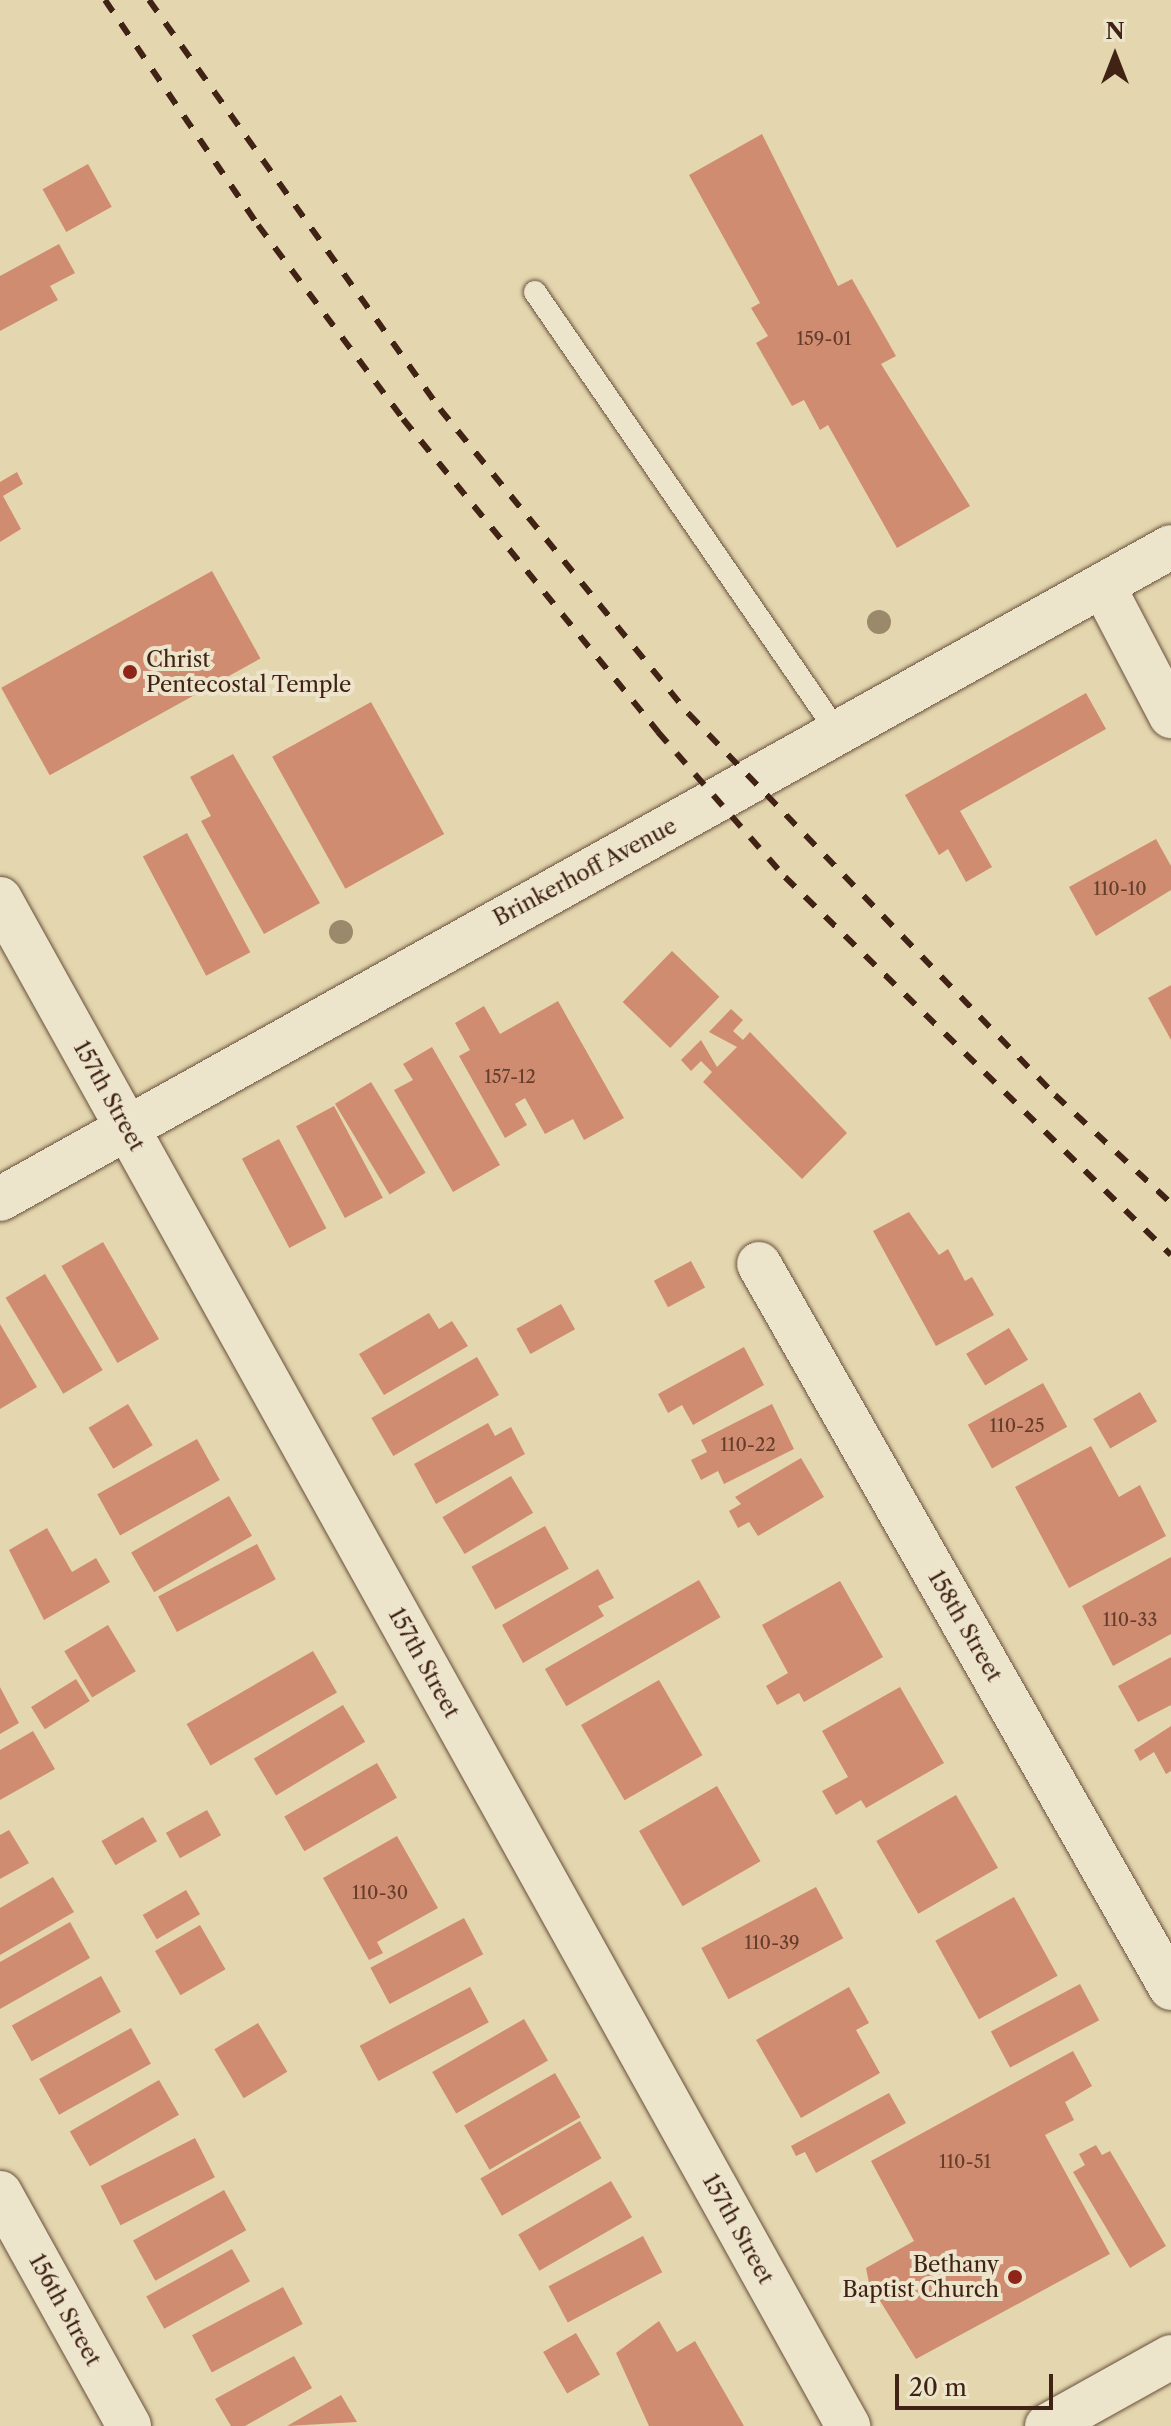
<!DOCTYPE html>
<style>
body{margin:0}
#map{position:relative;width:1171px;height:2426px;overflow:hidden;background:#e4d7af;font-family:"Libre Caslon Text",serif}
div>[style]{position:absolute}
.building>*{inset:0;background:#cf8c70;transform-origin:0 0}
.roads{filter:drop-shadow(0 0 2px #6a503c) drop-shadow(0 0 2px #6a503c)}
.lane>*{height:22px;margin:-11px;padding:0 11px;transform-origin:11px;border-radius:11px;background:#ede5cb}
.street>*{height:44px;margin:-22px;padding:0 22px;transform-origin:22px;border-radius:22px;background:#ede5cb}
.rail>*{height:6px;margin-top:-3px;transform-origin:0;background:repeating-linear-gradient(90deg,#412316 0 14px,transparent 0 28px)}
.trees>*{width:24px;height:24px;margin:-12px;border-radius:50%;background:#9a896b}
.dots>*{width:22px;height:22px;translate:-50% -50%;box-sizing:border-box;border:4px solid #ede5cb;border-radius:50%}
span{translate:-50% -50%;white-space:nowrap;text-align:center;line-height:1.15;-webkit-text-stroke:8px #ede5cb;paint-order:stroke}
.number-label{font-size:18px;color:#643d2c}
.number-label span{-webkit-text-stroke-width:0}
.poi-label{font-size:22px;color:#412316}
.left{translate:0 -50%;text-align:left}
.right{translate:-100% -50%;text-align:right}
.street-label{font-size:22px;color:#412316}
.north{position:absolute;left:1075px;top:16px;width:80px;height:80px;-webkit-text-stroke:6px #ede5cb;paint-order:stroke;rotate:0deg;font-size:22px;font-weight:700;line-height:32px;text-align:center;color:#412316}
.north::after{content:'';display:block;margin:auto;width:28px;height:36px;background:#412316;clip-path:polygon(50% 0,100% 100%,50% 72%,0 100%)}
.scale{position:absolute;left:895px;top:2374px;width:158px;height:36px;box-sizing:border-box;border:4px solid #412316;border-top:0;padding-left:10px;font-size:24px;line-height:28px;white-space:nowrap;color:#412316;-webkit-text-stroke:6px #ede5cb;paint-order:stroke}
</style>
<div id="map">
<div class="building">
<i style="clip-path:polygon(762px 134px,838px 286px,852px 279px,896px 356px,881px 364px,970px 506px,897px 548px,828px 425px,820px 430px,804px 400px,792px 406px,756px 343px,768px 336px,751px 308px,760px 303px,689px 175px)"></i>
<i style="left:88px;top:164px;width:49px;height:52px;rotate:61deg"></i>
<i style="clip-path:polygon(59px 244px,75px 273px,50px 286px,58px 300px,0 331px,0 276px)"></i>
<i style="clip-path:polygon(17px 472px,23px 484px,3px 496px,21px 529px,0 542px,0 482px)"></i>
<i style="left:212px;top:571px;width:100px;height:241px;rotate:61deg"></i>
<i style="clip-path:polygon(1086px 693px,1106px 729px,960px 811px,992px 867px,966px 882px,948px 849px,939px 855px,905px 795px)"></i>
<i style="left:371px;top:702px;width:151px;height:113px;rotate:61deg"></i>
<i style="clip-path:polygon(233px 754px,320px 903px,264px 934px,201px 821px,211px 816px,190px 777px)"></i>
<i style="left:187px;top:833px;width:135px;height:50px;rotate:62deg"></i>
<i style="clip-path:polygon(1156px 839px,1171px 866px,1171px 890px,1096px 936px,1069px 887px)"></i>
<i style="left:672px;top:951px;width:66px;height:71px;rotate:44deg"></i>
<i style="clip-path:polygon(1171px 985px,1171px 1040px,1148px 998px)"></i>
<i style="clip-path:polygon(558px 1001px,624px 1118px,584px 1140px,573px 1119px,545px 1134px,525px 1098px,515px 1104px,527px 1125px,505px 1138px,459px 1056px,470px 1050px,455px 1023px,484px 1006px,500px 1034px)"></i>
<i style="clip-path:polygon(731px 1009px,743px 1020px,733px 1031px,743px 1040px,750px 1032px,847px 1133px,802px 1179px,703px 1082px,712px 1072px,701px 1061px,691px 1071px,681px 1060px,701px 1040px,717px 1067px,737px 1047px,709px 1032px)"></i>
<i style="clip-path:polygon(432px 1047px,500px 1165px,453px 1192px,394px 1090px,413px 1080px,403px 1064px)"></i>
<i style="left:371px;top:1082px;width:106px;height:42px;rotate:59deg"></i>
<i style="left:334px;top:1106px;width:104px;height:43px;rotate:62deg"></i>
<i style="left:279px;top:1139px;width:101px;height:42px;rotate:62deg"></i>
<i style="clip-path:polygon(909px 1212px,939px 1255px,948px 1249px,965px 1281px,972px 1277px,994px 1315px,936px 1346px,873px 1231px)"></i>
<i style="left:103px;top:1242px;width:112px;height:48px;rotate:60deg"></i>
<i style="left:691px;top:1261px;width:30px;height:42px;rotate:62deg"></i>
<i style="left:45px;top:1274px;width:112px;height:46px;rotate:59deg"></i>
<i style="left:561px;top:1304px;width:29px;height:51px;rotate:61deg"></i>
<i style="clip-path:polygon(429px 1313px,439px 1329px,452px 1321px,468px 1346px,384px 1395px,359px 1354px)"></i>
<i style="clip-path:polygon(0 1324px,37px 1387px,0 1409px)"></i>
<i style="left:1009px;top:1328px;width:37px;height:50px;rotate:59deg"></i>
<i style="clip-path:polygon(744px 1347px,764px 1385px,693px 1425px,682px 1405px,668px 1413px,658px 1394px)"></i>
<i style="left:477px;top:1357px;width:44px;height:122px;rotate:60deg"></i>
<i style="left:1043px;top:1383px;width:50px;height:86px;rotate:61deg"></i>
<i style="left:1140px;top:1392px;width:34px;height:54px;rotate:60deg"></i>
<i style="left:128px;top:1404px;width:48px;height:46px;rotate:59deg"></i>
<i style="clip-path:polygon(772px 1404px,794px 1449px,724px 1484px,718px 1471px,701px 1480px,691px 1460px,707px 1452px,701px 1440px)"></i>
<i style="clip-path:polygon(488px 1423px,495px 1436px,511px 1427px,525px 1454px,436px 1504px,414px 1464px)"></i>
<i style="left:197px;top:1439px;width:47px;height:114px;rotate:61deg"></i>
<i style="clip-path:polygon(1091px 1446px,1119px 1497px,1140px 1485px,1166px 1536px,1069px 1588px,1015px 1487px)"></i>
<i style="clip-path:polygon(801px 1458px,824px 1497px,758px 1536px,749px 1522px,738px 1528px,729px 1511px,741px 1504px,735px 1497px)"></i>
<i style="left:511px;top:1476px;width:43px;height:80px;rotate:59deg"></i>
<i style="left:229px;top:1496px;width:46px;height:113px;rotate:60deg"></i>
<i style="left:545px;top:1526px;width:49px;height:84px;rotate:61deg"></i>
<i style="clip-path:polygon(47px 1528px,72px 1572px,96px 1558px,110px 1582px,44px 1620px,9px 1550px)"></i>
<i style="left:257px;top:1544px;width:40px;height:112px;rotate:62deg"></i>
<i style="clip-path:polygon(1171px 1557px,1171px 1634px,1113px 1666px,1082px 1606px)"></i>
<i style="clip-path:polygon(598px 1569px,614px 1598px,598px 1606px,604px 1616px,523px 1663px,502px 1625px)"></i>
<i style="left:699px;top:1580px;width:43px;height:178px;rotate:60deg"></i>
<i style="clip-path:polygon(840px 1581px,883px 1657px,804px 1702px,799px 1693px,777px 1705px,766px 1686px,788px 1673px,762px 1625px)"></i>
<i style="left:108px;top:1625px;width:54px;height:51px;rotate:59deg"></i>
<i style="left:313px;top:1651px;width:48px;height:146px;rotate:60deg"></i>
<i style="clip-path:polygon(1171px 1657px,1171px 1705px,1138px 1722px,1118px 1686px)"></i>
<i style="left:76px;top:1679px;width:26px;height:53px;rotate:58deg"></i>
<i style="left:659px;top:1680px;width:87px;height:90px;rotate:60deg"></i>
<i style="clip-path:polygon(0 1687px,19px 1723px,0 1734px)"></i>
<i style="clip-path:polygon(900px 1687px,944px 1763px,866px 1808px,861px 1800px,836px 1815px,822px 1791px,848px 1777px,822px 1731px)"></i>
<i style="left:343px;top:1705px;width:43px;height:104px;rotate:59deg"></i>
<i style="clip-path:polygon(1171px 1726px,1171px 1771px,1166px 1774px,1154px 1752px,1140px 1761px,1134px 1750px)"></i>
<i style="clip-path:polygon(33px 1731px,55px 1769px,0 1800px,0 1750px)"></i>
<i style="left:377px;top:1763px;width:40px;height:107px;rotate:60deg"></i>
<i style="left:717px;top:1786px;width:87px;height:90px;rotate:60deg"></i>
<i style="left:956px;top:1795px;width:84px;height:92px;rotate:60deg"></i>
<i style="left:207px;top:1810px;width:29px;height:47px;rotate:61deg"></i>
<i style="left:143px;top:1817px;width:28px;height:48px;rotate:60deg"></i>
<i style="clip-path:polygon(9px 1830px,29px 1863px,0 1879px,0 1835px)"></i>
<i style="clip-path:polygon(397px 1836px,438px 1908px,377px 1942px,383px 1953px,369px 1960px,323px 1878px)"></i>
<i style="clip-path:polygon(53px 1877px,74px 1912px,0 1955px,0 1908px)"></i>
<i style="left:816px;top:1887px;width:58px;height:130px;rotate:62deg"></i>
<i style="left:186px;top:1890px;width:28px;height:50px;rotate:60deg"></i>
<i style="left:1014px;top:1897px;width:90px;height:90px;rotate:61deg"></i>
<i style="left:464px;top:1918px;width:41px;height:106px;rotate:62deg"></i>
<i style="clip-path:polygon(70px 1922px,90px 1958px,0 2009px,0 1962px)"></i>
<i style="left:200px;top:1925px;width:51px;height:52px;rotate:60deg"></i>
<i style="left:101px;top:1976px;width:41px;height:102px;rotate:61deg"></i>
<i style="left:1080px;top:1984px;width:41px;height:101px;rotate:62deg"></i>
<i style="left:470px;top:1987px;width:40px;height:125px;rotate:62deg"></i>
<i style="clip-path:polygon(849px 1987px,869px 2023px,856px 2030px,880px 2073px,801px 2118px,756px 2040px)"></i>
<i style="left:524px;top:2019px;width:48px;height:106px;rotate:60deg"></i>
<i style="left:258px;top:2023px;width:57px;height:51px;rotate:59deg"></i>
<i style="left:131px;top:2028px;width:41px;height:105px;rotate:61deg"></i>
<i style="clip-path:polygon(1073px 2051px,1092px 2086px,1065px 2102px,1074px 2120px,1045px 2135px,1110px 2254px,916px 2359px,869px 2283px,866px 2268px,914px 2241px,871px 2161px)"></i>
<i style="left:555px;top:2073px;width:51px;height:105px;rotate:60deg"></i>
<i style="left:159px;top:2080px;width:40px;height:103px;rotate:60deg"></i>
<i style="clip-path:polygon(889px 2093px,906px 2123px,816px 2173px,805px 2152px,796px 2156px,791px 2146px)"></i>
<i style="left:580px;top:2121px;width:43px;height:115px;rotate:60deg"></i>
<i style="left:195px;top:2138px;width:44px;height:106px;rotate:63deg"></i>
<i style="clip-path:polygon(1096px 2145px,1102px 2155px,1110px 2151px,1166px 2246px,1130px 2268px,1073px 2172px,1085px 2165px,1079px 2154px)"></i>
<i style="left:611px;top:2181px;width:42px;height:107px;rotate:60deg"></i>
<i style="left:224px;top:2190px;width:46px;height:104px;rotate:61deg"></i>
<i style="left:643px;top:2236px;width:41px;height:107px;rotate:62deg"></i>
<i style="left:232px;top:2249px;width:37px;height:98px;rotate:61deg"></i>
<i style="left:283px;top:2287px;width:42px;height:103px;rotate:62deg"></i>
<i style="clip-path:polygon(659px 2321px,677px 2352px,695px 2341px,744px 2426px,649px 2426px,616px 2353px)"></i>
<i style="left:576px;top:2333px;width:48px;height:38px;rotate:60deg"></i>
<i style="clip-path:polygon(294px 2356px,312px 2388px,245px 2426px,231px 2426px,215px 2399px)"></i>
<i style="clip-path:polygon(341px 2395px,357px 2422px,287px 2426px)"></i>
</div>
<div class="roads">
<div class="lane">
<i style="left:535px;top:292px;width:535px;rotate:55.51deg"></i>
</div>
<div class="street">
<i style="left:1103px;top:586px;width:147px;rotate:62.4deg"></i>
<i style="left:0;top:899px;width:1747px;rotate:60.95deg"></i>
<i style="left:0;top:1199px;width:1340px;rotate:-29.11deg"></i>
<i style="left:759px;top:1264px;width:833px;rotate:60.36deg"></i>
<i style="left:0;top:2193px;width:266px;rotate:61deg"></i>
<i style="left:1047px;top:2426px;width:142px;rotate:-29.1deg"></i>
</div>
</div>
<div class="rail">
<i style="left:105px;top:0;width:272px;rotate:55.8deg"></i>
<i style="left:258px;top:225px;width:242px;rotate:53.2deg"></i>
<i style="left:403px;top:419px;width:404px;rotate:50.8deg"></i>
<i style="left:658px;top:732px;width:193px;rotate:48.8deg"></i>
<i style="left:785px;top:877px;width:540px;rotate:44.4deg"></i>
<i style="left:149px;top:0;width:502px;rotate:54.57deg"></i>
<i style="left:440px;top:409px;width:394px;rotate:50.8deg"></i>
<i style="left:689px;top:714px;width:528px;rotate:46.15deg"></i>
<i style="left:1055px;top:1095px;width:158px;rotate:43deg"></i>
</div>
<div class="trees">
<i style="left:879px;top:622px"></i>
<i style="left:341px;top:932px"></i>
</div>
<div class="dots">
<i style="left:130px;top:672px;background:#8f2418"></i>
<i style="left:1015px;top:2277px;background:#8f2418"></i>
</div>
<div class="number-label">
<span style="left:824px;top:339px">159-01</span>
<span style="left:1120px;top:889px">110-10</span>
<span style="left:510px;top:1077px">157-12</span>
<span style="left:1017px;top:1426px">110-25</span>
<span style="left:748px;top:1445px">110-22</span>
<span style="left:1130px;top:1620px">110-33</span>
<span style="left:380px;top:1893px">110-30</span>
<span style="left:772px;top:1943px">110-39</span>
<span style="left:965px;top:2162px">110-51</span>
</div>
<div class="poi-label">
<span class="left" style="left:146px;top:672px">Christ<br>Pentecostal Temple</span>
<span class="right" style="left:999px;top:2277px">Bethany<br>Baptist Church</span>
</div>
<div class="street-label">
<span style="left:585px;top:872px;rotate:-28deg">Brinkerhoff Avenue</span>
<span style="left:109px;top:1096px;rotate:61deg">157th Street</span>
<span style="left:965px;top:1626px;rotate:60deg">158th Street</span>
<span style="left:424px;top:1663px;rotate:61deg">157th Street</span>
<span style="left:738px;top:2229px;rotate:61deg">157th Street</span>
<span style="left:65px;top:2310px;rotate:61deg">156th Street</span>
</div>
<div class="north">N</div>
<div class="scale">20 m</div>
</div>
